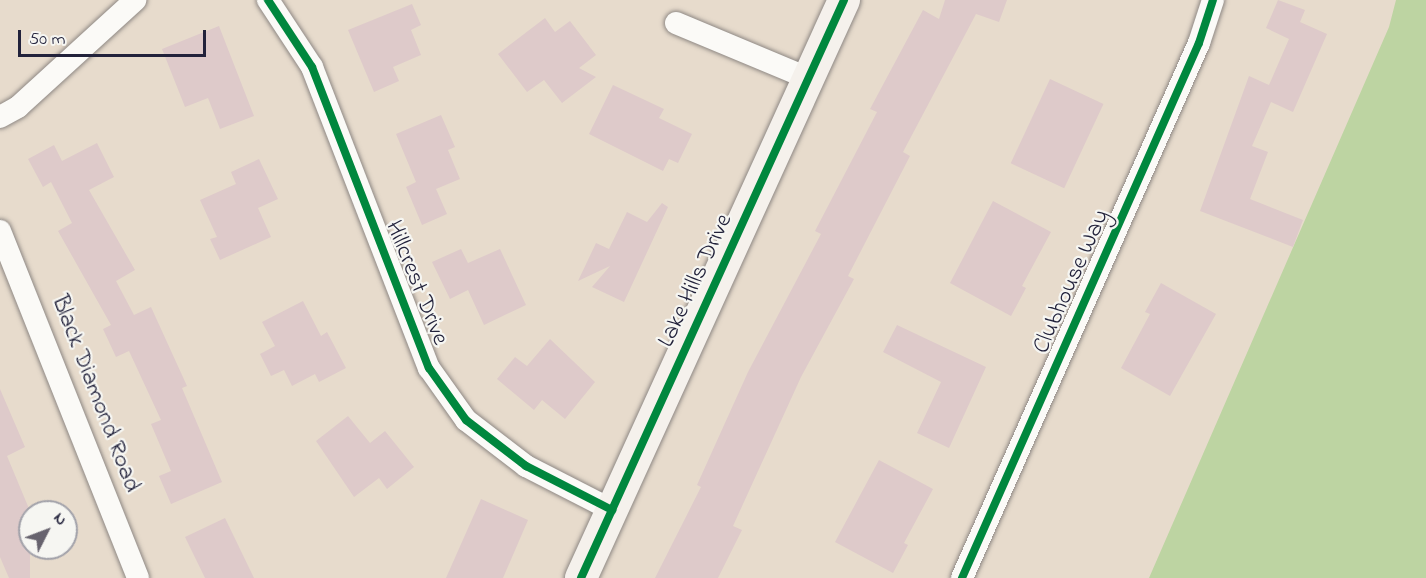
<!DOCTYPE html>
<style>
body{margin:0}
#map{position:relative;width:1426px;height:578px;overflow:hidden;background:#e7dbcc;font-family:"Indie Flower",sans-serif}
div>[style]{position:absolute}
.green>*{inset:0;background:#bdd4a2}
.building>*{inset:0;background:#decaca;transform-origin:0 0}
.roads{filter:drop-shadow(0 0 2px #8e8884) drop-shadow(0 0 2px #8e8884)}
.street>*{height:22px;margin:-11px;padding:0 11px;transform-origin:11px;border-radius:11px;background:#fbfaf7}
.secondary>*{height:32px;margin:-16px;padding:0 16px;transform-origin:16px;border-radius:16px;background:#f5f1ec}
.cycleway>*{height:8px;margin:-4px;padding:0 4px;transform-origin:4px;border-radius:4px;background:#00873e}
span{translate:-50% -50%;white-space:nowrap;text-align:center;line-height:1.15;-webkit-text-stroke:4.5px #f6f6f2;paint-order:stroke}
.street-label{font-size:24px;color:#22223b}
.north{position:absolute;left:18px;top:500px;width:60px;height:60px;box-sizing:border-box;background:#f6f6f2;border:2px solid #a1a1a9;border-radius:50%;rotate:48deg;font-size:16px;font-weight:700;line-height:24px;text-align:center;color:#22223b}
.north::after{content:'';display:block;margin:auto;width:21px;height:27px;background:#67636e;clip-path:polygon(50% 0,100% 100%,50% 72%,0 100%)}
.scale{position:absolute;left:18px;top:30px;width:188px;height:27px;box-sizing:border-box;border:3px solid #22223b;border-top:0;padding-left:8px;font-size:18px;line-height:21px;white-space:nowrap;color:#22223b;-webkit-text-stroke:4px #f6f6f2;paint-order:stroke}
</style>
<div id="map">
<div class="green">
<i style="clip-path:polygon(1396px 0,1426px 0,1426px 578px,1149px 578px,1389px 27px)"></i>
</div>
<div class="building">
<i style="clip-path:polygon(945px 0,1007px 0,999px 22px,976px 14px,903px 152px,910px 156px,848px 276px,854px 279px,801px 377px,733px 526px,742px 530px,718px 578px,655px 578px,701px 487px,697px 485px,748px 372px,821px 234px,815px 231px,877px 112px,870px 109px,923px 10px,939px 19px)"></i>
<i style="clip-path:polygon(1278px 0,1305px 10px,1300px 22px,1327px 34px,1293px 112px,1271px 102px,1252px 146px,1268px 152px,1250px 199px,1303px 220px,1293px 247px,1200px 211px,1249px 76px,1269px 85px,1289px 39px,1266px 28px)"></i>
<i style="clip-path:polygon(412px 4px,421px 25px,411px 30px,421px 55px,393px 67px,399px 81px,374px 92px,348px 30px)"></i>
<i style="clip-path:polygon(545px 18px,555px 32px,570px 21px,596px 55px,579px 68px,596px 77px,562px 103px,544px 80px,527px 92px,498px 54px)"></i>
<i style="clip-path:polygon(219px 26px,254px 116px,220px 129px,208px 98px,185px 107px,162px 49px)"></i>
<i style="left:1050px;top:79px;width:59px;height:93px;rotate:25deg"></i>
<i style="clip-path:polygon(613px 85px,664px 109px,659px 118px,692px 134px,678px 163px,669px 159px,663px 171px,589px 134px)"></i>
<i style="clip-path:polygon(441px 115px,455px 147px,448px 150px,460px 179px,436px 189px,447px 214px,422px 225px,406px 187px,416px 182px,396px 134px)"></i>
<i style="clip-path:polygon(97px 143px,114px 177px,89px 190px,135px 270px,116px 281px,134px 315px,151px 307px,187px 386px,182px 388px,222px 482px,171px 504px,159px 476px,171px 471px,151px 424px,161px 420px,129px 351px,116px 357px,103px 329px,111px 325px,58px 231px,72px 223px,51px 182px,43px 187px,28px 159px,54px 145px,62px 161px)"></i>
<i style="clip-path:polygon(259px 159px,278px 199px,258px 208px,271px 237px,220px 260px,210px 239px,217px 237px,200px 200px,236px 184px,231px 172px)"></i>
<i style="clip-path:polygon(993px 201px,1051px 232px,1022px 286px,1026px 288px,1011px 316px,950px 283px)"></i>
<i style="clip-path:polygon(662px 203px,668px 207px,624px 302px,592px 287px,610px 266px,578px 281px,596px 243px,609px 249px,627px 212px,647px 222px)"></i>
<i style="clip-path:polygon(461px 249px,468px 263px,500px 249px,526px 305px,484px 325px,468px 290px,450px 299px,432px 262px)"></i>
<i style="clip-path:polygon(1161px 283px,1216px 314px,1170px 396px,1121px 368px,1150px 314px,1145px 312px)"></i>
<i style="clip-path:polygon(303px 301px,321px 336px,327px 332px,346px 368px,319px 382px,315px 374px,292px 386px,284px 370px,271px 376px,260px 354px,275px 346px,262px 322px)"></i>
<i style="clip-path:polygon(897px 325px,986px 367px,949px 448px,917px 433px,941px 382px,883px 352px)"></i>
<i style="clip-path:polygon(550px 339px,595px 382px,565px 419px,542px 400px,534px 410px,497px 379px,515px 357px,527px 366px)"></i>
<i style="clip-path:polygon(0 389px,25px 447px,7px 456px,30px 511px,30px 578px,9px 578px,0 557px)"></i>
<i style="clip-path:polygon(348px 416px,370px 443px,385px 431px,414px 467px,387px 489px,379px 478px,354px 497px,316px 441px)"></i>
<i style="clip-path:polygon(879px 460px,933px 489px,904px 543px,908px 545px,893px 573px,835px 542px)"></i>
<i style="clip-path:polygon(481px 499px,528px 520px,503px 578px,446px 578px)"></i>
<i style="clip-path:polygon(225px 518px,254px 578px,205px 578px,185px 537px)"></i>
</div>
<div class="roads">
<div class="street">
<i style="left:268px;top:0;width:80px;rotate:56.7deg"></i>
<i style="left:312px;top:67px;width:323px;rotate:68.8deg"></i>
<i style="left:429px;top:368px;width:64px;rotate:54.6deg"></i>
<i style="left:466px;top:420px;width:76px;rotate:37.5deg"></i>
<i style="left:526px;top:466px;width:97px;rotate:27.1deg"></i>
<i style="left:676px;top:23px;width:145px;rotate:22.7deg"></i>
<i style="left:0;top:117px;width:21px;rotate:-29deg"></i>
<i style="left:18px;top:107px;width:159px;rotate:-42.4deg"></i>
<i style="left:0;top:231px;width:373px;rotate:68.3deg"></i>
<i style="left:962px;top:578px;width:585px;rotate:-66.11deg"></i>
<i style="left:1199px;top:43px;width:45px;rotate:-72deg"></i>
</div>
<div class="secondary">
<i style="left:581px;top:578px;width:635px;rotate:-65.53deg"></i>
</div>
</div>
<div class="cycleway">
<i style="left:268px;top:0;width:80px;rotate:56.7deg"></i>
<i style="left:312px;top:67px;width:323px;rotate:68.8deg"></i>
<i style="left:429px;top:368px;width:64px;rotate:54.6deg"></i>
<i style="left:466px;top:420px;width:76px;rotate:37.5deg"></i>
<i style="left:526px;top:466px;width:97px;rotate:27.1deg"></i>
<i style="left:581px;top:578px;width:635px;rotate:-65.53deg"></i>
<i style="left:962px;top:578px;width:585px;rotate:-66.11deg"></i>
<i style="left:1199px;top:43px;width:45px;rotate:-72deg"></i>
</div>
<div class="street-label">
<span style="left:696px;top:281px;rotate:-65deg">Lake Hills Drive</span>
<span style="left:1072px;top:282px;rotate:-66deg">Clubhouse Way</span>
<span style="left:416px;top:283px;rotate:68deg">Hillcrest Drive</span>
<span style="left:95px;top:394px;rotate:69deg">Black Diamond Road</span>
</div>
<div class="north">N</div>
<div class="scale">50 m</div>
</div>
